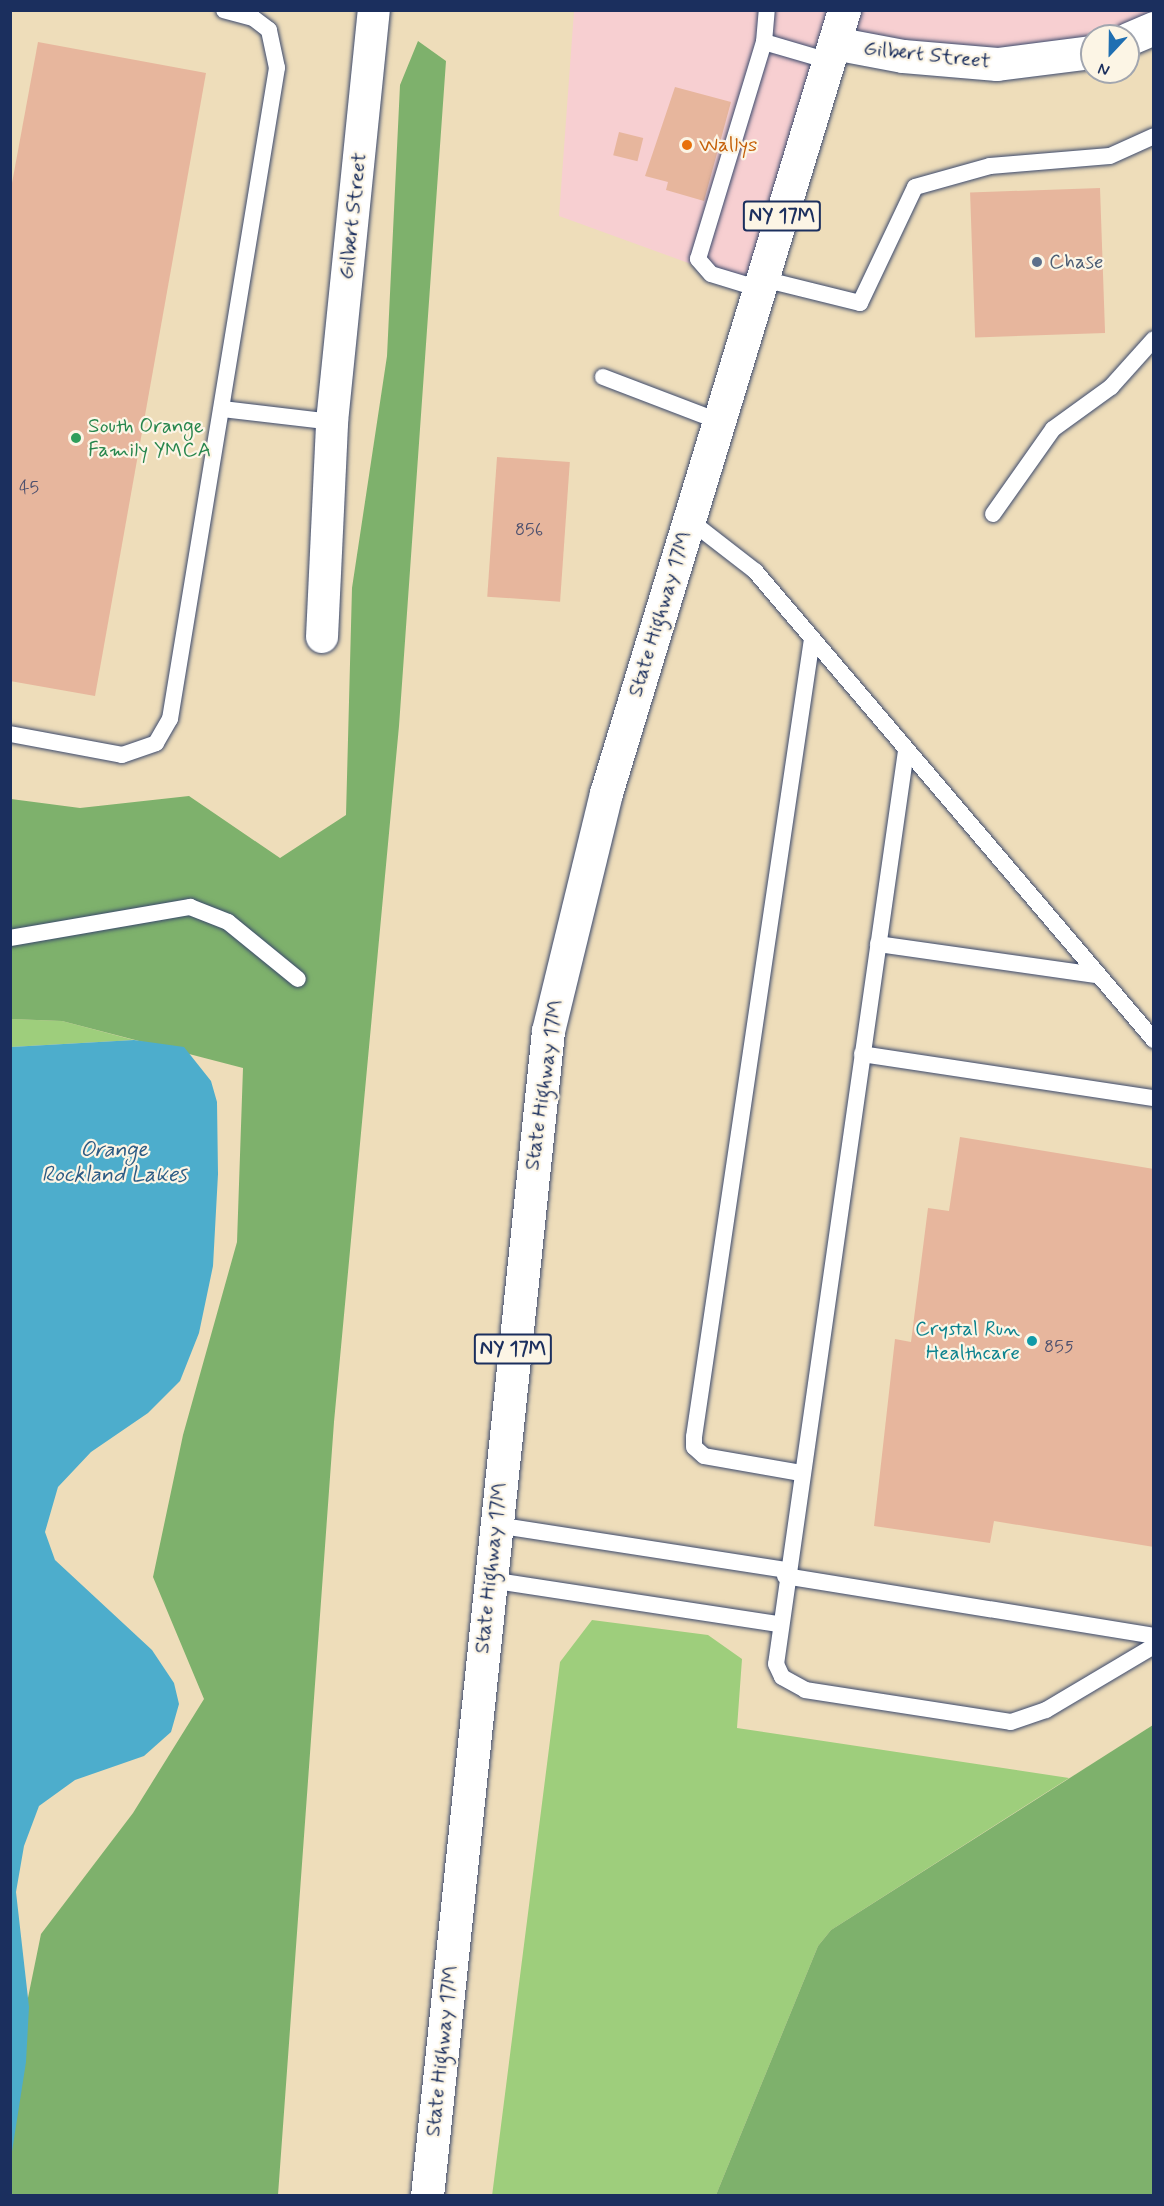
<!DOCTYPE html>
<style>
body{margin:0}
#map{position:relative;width:1164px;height:2206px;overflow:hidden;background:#eeddba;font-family:Mynerve,sans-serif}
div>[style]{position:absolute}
.built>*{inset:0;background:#f7cfd1}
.green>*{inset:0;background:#9ece7c}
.forest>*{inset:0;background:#7eb16c}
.water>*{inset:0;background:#4dadcc}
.building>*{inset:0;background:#e7b69d;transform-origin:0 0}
.roads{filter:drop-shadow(0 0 2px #3b496c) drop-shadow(0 0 2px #3b496c)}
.lane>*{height:16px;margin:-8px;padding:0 8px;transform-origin:8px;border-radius:8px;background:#fff}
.street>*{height:32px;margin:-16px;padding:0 16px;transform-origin:16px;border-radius:16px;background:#fff}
.secondary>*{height:33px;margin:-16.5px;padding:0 16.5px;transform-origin:16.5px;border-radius:16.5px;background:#fff}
.primary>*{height:33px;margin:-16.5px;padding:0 16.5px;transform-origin:16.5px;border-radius:16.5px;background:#fff}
.dots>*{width:16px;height:16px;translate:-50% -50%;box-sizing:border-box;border:3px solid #fcf5e5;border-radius:50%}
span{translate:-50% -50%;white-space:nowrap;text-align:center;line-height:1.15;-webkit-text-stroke:4.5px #fcf5e5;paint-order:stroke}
.number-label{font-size:18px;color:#4e516e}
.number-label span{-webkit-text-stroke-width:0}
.shield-label span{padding:2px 4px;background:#fcf5e5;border:2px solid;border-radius:4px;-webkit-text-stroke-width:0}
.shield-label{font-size:20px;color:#1b2f5e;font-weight:700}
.street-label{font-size:21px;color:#1b2f5e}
.food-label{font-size:21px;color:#c56008}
.left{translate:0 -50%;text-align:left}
.service-label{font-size:21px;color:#4e5e75}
.leisure-label{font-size:21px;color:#27864d}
.culture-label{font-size:21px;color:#0d838f}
.right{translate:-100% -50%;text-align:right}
.water-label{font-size:22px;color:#2c5b84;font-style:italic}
.frame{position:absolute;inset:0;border:12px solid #1b2f5e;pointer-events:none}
.north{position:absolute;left:1080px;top:24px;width:60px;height:60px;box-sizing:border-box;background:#fcf5e5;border:2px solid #a2a6af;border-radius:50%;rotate:202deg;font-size:16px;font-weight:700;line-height:24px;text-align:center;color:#1b2f5e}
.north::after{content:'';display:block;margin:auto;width:21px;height:27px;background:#1f6fb2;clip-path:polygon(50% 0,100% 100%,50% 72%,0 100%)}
</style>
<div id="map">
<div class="built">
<i style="clip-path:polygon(574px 11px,1153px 11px,1153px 28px,1128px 36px,1092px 36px,1092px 52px,834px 44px,760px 289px,559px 216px)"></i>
</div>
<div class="green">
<i style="clip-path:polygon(11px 1019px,62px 1021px,134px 1040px,11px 1047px)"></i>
<i style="clip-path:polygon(592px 1620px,708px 1635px,742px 1659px,737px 1728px,1069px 1778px,831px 1930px,818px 1946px,716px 2195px,492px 2196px,560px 1662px)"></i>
</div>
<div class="forest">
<i style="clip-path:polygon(418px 41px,446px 61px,399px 726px,334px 1422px,278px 2195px,11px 2195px,11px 2081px,41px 1934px,133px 1813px,204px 1699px,153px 1577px,183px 1435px,237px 1242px,243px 1068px,62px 1021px,11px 1019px,11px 799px,80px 808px,189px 796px,280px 858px,346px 815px,352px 588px,387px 356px,400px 85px)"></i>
<i style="clip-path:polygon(1153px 1725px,1153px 2195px,716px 2195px,818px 1946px,831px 1930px)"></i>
</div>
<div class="water">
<i style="clip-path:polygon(134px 1040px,184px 1047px,211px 1081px,217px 1102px,218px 1174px,213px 1266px,199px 1333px,180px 1381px,148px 1413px,91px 1452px,58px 1487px,45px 1532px,55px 1560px,152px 1650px,174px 1683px,179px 1704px,171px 1732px,144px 1756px,75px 1780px,39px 1806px,24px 1846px,16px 1892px,29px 2007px,26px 2062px,11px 2158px,11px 1047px)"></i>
</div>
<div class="building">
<i style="clip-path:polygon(38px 42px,206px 73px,95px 696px,10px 681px,10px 194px)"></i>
<i style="clip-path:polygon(675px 87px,731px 102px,704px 201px,666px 190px,668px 182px,645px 176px)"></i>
<i style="left:619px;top:132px;width:25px;height:24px;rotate:14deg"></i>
<i style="left:1100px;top:188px;width:145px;height:130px;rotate:88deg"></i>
<i style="left:497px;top:457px;width:73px;height:140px;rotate:4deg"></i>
<i style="clip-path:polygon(960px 1137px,1154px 1169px,1154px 1547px,994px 1521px,990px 1543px,874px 1526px,895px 1339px,911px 1342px,928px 1208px,949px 1211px)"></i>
</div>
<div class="roads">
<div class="lane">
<i style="left:764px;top:42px;width:68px;rotate:16.3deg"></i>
<i style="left:763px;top:279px;width:100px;rotate:13.9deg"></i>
<i style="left:860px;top:303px;width:128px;rotate:-64.6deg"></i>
<i style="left:915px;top:187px;width:78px;rotate:-15.6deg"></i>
<i style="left:990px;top:166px;width:120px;rotate:-4.8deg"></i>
<i style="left:1110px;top:156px;width:48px;rotate:-24.4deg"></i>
<i style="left:760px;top:289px;width:51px;rotate:-163deg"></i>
<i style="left:711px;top:274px;width:20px;rotate:-131deg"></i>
<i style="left:698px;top:259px;width:227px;rotate:-73.1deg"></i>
<i style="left:764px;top:42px;width:32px;rotate:-85deg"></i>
<i style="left:603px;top:377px;width:123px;rotate:20.9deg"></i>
<i style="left:222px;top:409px;width:111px;rotate:6.7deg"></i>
<i style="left:993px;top:514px;width:104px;rotate:-54.8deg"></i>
<i style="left:1053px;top:429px;width:72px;rotate:-35.9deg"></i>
<i style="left:1111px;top:387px;width:64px;rotate:-48.1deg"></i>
<i style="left:688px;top:519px;width:85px;rotate:37.8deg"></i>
<i style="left:755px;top:571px;width:616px;rotate:49.61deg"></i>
<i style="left:10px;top:734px;width:114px;rotate:10.6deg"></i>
<i style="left:122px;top:755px;width:36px;rotate:-19deg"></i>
<i style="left:156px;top:743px;width:28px;rotate:-60deg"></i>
<i style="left:170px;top:719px;width:660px;rotate:-80.67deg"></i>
<i style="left:277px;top:68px;width:39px;rotate:-102deg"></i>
<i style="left:269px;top:30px;width:20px;rotate:-143deg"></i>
<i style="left:253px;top:18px;width:30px;rotate:-165deg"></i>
<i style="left:906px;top:751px;width:922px;rotate:98.1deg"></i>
<i style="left:776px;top:1664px;width:14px;rotate:65deg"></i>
<i style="left:782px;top:1677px;width:26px;rotate:29deg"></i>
<i style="left:805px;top:1690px;width:208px;rotate:8.8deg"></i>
<i style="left:1011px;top:1722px;width:37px;rotate:-19deg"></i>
<i style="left:1046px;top:1710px;width:126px;rotate:-30.7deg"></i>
<i style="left:10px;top:938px;width:183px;rotate:-9.8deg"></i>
<i style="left:190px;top:907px;width:41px;rotate:21.5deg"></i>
<i style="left:228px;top:922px;width:90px;rotate:39.2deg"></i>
<i style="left:878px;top:944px;width:221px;rotate:8.1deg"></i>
<i style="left:862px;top:1054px;width:295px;rotate:8.6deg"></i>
<i style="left:801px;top:1473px;width:98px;rotate:-170.1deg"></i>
<i style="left:704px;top:1456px;width:13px;rotate:-138deg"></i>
<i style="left:694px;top:1447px;width:10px;rotate:-90deg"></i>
<i style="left:694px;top:1437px;width:807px;rotate:-81.59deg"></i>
<i style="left:496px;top:1525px;width:293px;rotate:8.8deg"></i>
<i style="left:785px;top:1576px;width:374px;rotate:9.2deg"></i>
<i style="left:490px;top:1580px;width:292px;rotate:8.7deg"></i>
</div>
<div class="street">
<i style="left:322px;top:637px;width:215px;rotate:-87.3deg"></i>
<i style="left:332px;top:422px;width:414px;rotate:-84.2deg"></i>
</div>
<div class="secondary">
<i style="left:1128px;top:39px;width:28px;rotate:-23deg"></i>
<i style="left:834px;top:43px;width:70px;rotate:10.7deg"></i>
<i style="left:903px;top:56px;width:94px;rotate:4.9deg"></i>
<i style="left:997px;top:64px;width:96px;rotate:-7.2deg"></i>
</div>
<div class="primary">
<i style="left:427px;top:2196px;width:1171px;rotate:-84.07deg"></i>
<i style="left:548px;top:1031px;width:245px;rotate:-76.3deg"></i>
<i style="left:606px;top:793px;width:818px;rotate:-73.09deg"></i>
</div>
</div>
<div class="dots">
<i style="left:687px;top:145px;background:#e8710a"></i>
<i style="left:1037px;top:262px;background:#5c6f8a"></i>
<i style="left:76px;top:438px;background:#2e9e5b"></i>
<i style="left:1032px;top:1341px;background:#0f9aa8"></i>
</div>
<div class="number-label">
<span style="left:29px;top:488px">45</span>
<span style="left:529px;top:530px">856</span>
<span style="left:1059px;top:1347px">855</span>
</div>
<div class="shield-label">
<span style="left:782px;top:216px">NY 17M</span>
<span style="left:513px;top:1349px">NY 17M</span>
</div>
<div class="street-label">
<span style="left:927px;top:55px;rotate:6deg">Gilbert Street</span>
<span style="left:353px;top:216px;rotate:-84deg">Gilbert Street</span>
<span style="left:660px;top:614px;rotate:-73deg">State Highway 17M</span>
<span style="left:544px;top:1085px;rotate:-82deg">State Highway 17M</span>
<span style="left:491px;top:1568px;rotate:-84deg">State Highway 17M</span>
<span style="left:442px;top:2051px;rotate:-84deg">State Highway 17M</span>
</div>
<div class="food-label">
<span class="left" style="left:699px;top:145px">Wallys</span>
</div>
<div class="service-label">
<span class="left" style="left:1049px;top:262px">Chase</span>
</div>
<div class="leisure-label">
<span class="left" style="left:88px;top:438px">South Orange<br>Family YMCA</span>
</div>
<div class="culture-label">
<span class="right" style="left:1020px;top:1341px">Crystal Run<br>Healthcare</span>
</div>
<div class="water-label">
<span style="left:114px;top:1163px">Orange<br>Rockland Lakes</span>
</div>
<div class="frame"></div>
<div class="north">N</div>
</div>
